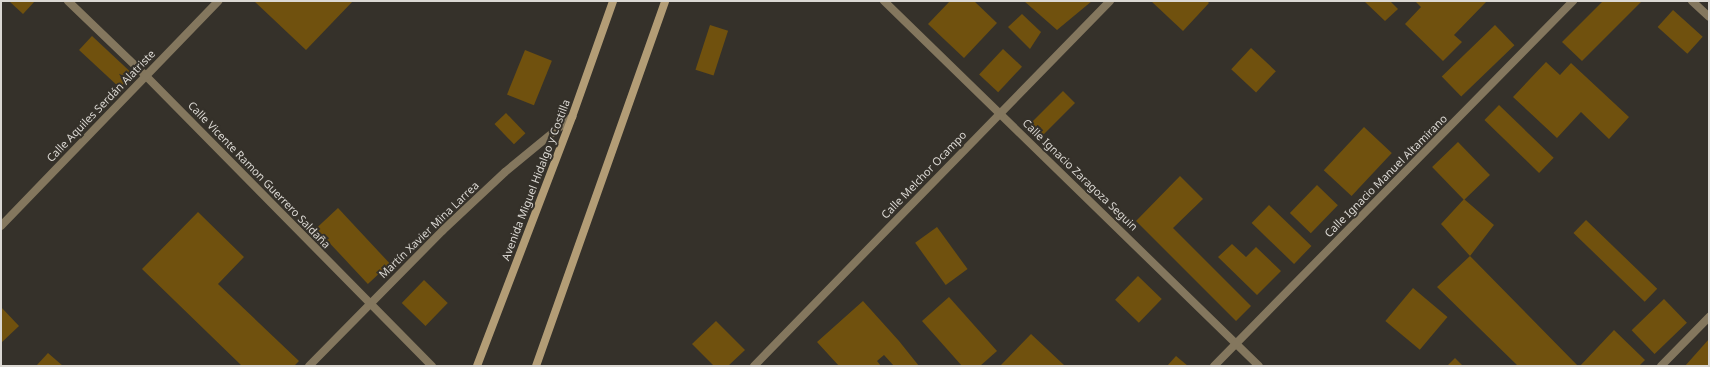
<!DOCTYPE html>
<meta charset="utf-8">
<style>
body{margin:0}
#map{position:relative;width:1710px;height:367px;overflow:hidden;background:#35312a;font-family:"Noto Sans",sans-serif}
div>[style]{position:absolute}
.building>*{inset:0;background:#70510e;transform-origin:0 0}
.minor>*{height:8px;margin:-4px;padding:0 4px;transform-origin:4px;border-radius:4px;background:#84775e}
.secondary>*{height:8px;margin:-4px;padding:0 4px;transform-origin:4px;border-radius:4px;background:#b39d76}
span{translate:-50% -50%;white-space:nowrap;text-align:center;line-height:1.15;-webkit-text-stroke:4px #35312a;paint-order:stroke}
.street-label{font-size:11px;color:#dbd8d3}
.frame{position:absolute;inset:0;border:2px solid #dbd8d3;pointer-events:none}
</style>
<div id="map">
<div class="building">
<i style="clip-path:polygon(9px 1px,35px 1px,23px 14px)"></i>
<i style="clip-path:polygon(254px 1px,353px 1px,306px 50px)"></i>
<i style="clip-path:polygon(950px 1px,974px 1px,997px 23px,964px 58px,928px 24px)"></i>
<i style="clip-path:polygon(1024px 1px,1092px 1px,1057px 30px)"></i>
<i style="clip-path:polygon(1151px 1px,1207px 1px,1209px 3px,1183px 31px)"></i>
<i style="clip-path:polygon(1364px 1px,1390px 1px,1398px 9px,1385px 21px)"></i>
<i style="clip-path:polygon(1415px 1px,1487px 1px,1454px 35px,1462px 42px,1443px 61px,1405px 24px,1421px 7px)"></i>
<i style="clip-path:polygon(1603px 1px,1642px 1px,1582px 61px,1562px 42px)"></i>
<i style="left:1673px;top:10px;width:40px;height:23px;rotate:42deg"></i>
<i style="clip-path:polygon(1022px 14px,1041px 32px,1030px 49px,1008px 27px)"></i>
<i style="left:710px;top:25px;width:19px;height:47px;rotate:18deg"></i>
<i style="left:1495px;top:25px;width:28px;height:74px;rotate:46deg"></i>
<i style="left:92px;top:36px;width:56px;height:19px;rotate:43deg"></i>
<i style="left:1251px;top:48px;width:34px;height:29px;rotate:43deg"></i>
<i style="left:1003px;top:49px;width:26px;height:35px;rotate:43deg"></i>
<i style="left:525px;top:50px;width:29px;height:48px;rotate:22deg"></i>
<i style="clip-path:polygon(1546px 62px,1560px 75px,1571px 63px,1629px 117px,1609px 139px,1581px 112px,1557px 138px,1513px 97px)"></i>
<i style="left:1063px;top:91px;width:17px;height:46px;rotate:45deg"></i>
<i style="left:1499px;top:105px;width:76px;height:21px;rotate:44deg"></i>
<i style="left:506px;top:113px;width:28px;height:16px;rotate:46deg"></i>
<i style="left:1364px;top:127px;width:38px;height:59px;rotate:43deg"></i>
<i style="left:1458px;top:142px;width:46px;height:36px;rotate:46deg"></i>
<i style="clip-path:polygon(1180px 176px,1203px 199px,1173px 228px,1251px 306px,1236px 321px,1136px 221px)"></i>
<i style="left:1317px;top:185px;width:29px;height:39px;rotate:44deg"></i>
<i style="clip-path:polygon(1464px 199px,1494px 225px,1470px 256px,1578px 366px,1518px 366px,1437px 287px,1470px 256px,1441px 224px)"></i>
<i style="left:1269px;top:205px;width:59px;height:25px;rotate:44deg"></i>
<i style="left:338px;top:208px;width:76px;height:30px;rotate:47deg"></i>
<i style="clip-path:polygon(198px 212px,244px 257px,218px 284px,299px 361px,294px 366px,242px 366px,142px 269px)"></i>
<i style="left:1586px;top:220px;width:99px;height:18px;rotate:44deg"></i>
<i style="left:937px;top:227px;width:52px;height:27px;rotate:54deg"></i>
<i style="clip-path:polygon(1232px 244px,1246px 257px,1256px 247px,1281px 271px,1257px 295px,1218px 257px)"></i>
<i style="left:1138px;top:276px;width:33px;height:33px;rotate:44deg"></i>
<i style="left:424px;top:280px;width:33px;height:32px;rotate:44deg"></i>
<i style="left:1413px;top:288px;width:45px;height:43px;rotate:40deg"></i>
<i style="clip-path:polygon(949px 297px,997px 351px,980px 366px,962px 366px,922px 321px)"></i>
<i style="left:1664px;top:299px;width:33px;height:45px;rotate:46deg"></i>
<i style="clip-path:polygon(863px 301px,899px 341px,919px 366px,894px 366px,884px 355px,877px 361px,881px 366px,839px 366px,817px 342px)"></i>
<i style="clip-path:polygon(1px 307px,19px 326px,1px 343px)"></i>
<i style="clip-path:polygon(716px 321px,745px 350px,728px 366px,714px 366px,692px 344px)"></i>
<i style="clip-path:polygon(1614px 330px,1645px 360px,1639px 366px,1580px 366px)"></i>
<i style="clip-path:polygon(1031px 334px,1065px 366px,1000px 366px)"></i>
<i style="clip-path:polygon(1709px 339px,1709px 366px,1685px 366px)"></i>
<i style="clip-path:polygon(48px 353px,63px 366px,36px 366px)"></i>
<i style="clip-path:polygon(1176px 356px,1188px 366px,1167px 366px)"></i>
<i style="clip-path:polygon(1455px 358px,1463px 366px,1447px 366px)"></i>
</div>
<div class="minor">
<i style="left:68px;top:1px;width:107px;rotate:43.9deg"></i>
<i style="left:145px;top:75px;width:409px;rotate:45.4deg"></i>
<i style="left:884px;top:1px;width:523px;rotate:44.23deg"></i>
<i style="left:1692px;top:1px;width:23px;rotate:43deg"></i>
<i style="left:1px;top:226px;width:313px;rotate:-46deg"></i>
<i style="left:309px;top:366px;width:190px;rotate:-45.4deg"></i>
<i style="left:442px;top:231px;width:86px;rotate:-43.1deg"></i>
<i style="left:505px;top:172px;width:87px;rotate:-39.4deg"></i>
<i style="left:754px;top:366px;width:510px;rotate:-45.72deg"></i>
<i style="left:1214px;top:366px;width:512px;rotate:-45.47deg"></i>
<i style="left:1661px;top:366px;width:69px;rotate:-45.6deg"></i>
</div>
<div class="secondary">
<i style="left:477px;top:366px;width:267px;rotate:-69.1deg"></i>
<i style="left:572px;top:117px;width:123px;rotate:-70.5deg"></i>
<i style="left:536px;top:366px;width:387px;rotate:-70.5deg"></i>
</div>
<div class="street-label">
<span style="left:101px;top:106px;rotate:-46deg">Calle Aquiles Serdán Alatriste</span>
<span style="left:259px;top:175px;rotate:46deg">Calle Vicente Ramon Guerrero Saldaña</span>
<span style="left:924px;top:175px;rotate:-46deg">Calle Melchor Ocampo</span>
<span style="left:1080px;top:175px;rotate:44deg">Calle Ignacio Zaragoza Seguin</span>
<span style="left:1386px;top:176px;rotate:-45deg">Calle Ignacio Manuel Altamirano</span>
<span style="left:536px;top:180px;rotate:-69deg">Avenida Miguel Hidalgo y Costilla</span>
<span style="left:429px;top:230px;rotate:-44deg">Martín Xavier Mina Larrea</span>
</div>
<div class="frame"></div>
</div>
